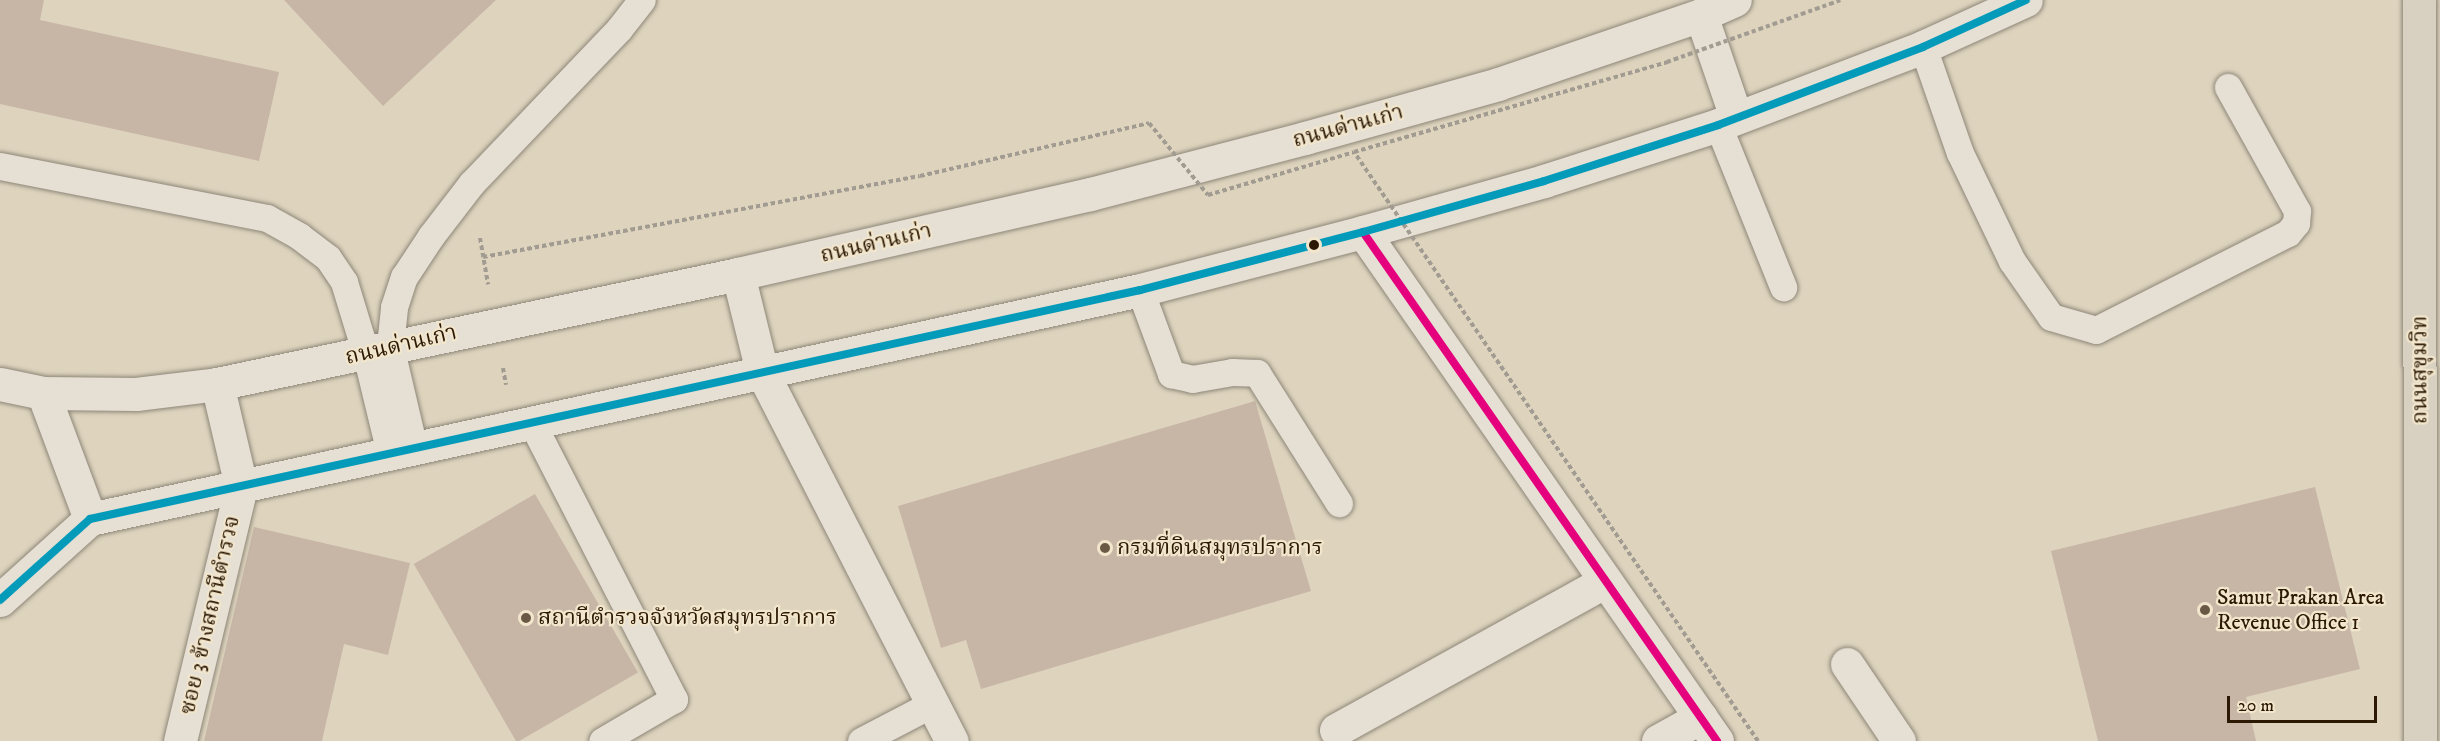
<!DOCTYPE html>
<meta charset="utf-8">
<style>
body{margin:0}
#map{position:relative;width:2440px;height:741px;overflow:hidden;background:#ded4be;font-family:"IM FELL DW Pica","Noto Serif Thai",serif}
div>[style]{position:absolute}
.building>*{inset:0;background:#c7b6a6;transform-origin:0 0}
.path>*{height:4px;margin-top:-2px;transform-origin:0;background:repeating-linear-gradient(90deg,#a19b91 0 4.5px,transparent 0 7.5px)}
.roads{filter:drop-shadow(0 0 2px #8e8678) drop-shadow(0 0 2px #8e8678)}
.lane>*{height:27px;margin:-13.5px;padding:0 13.5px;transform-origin:13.5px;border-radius:13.5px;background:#e5dfd4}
.street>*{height:33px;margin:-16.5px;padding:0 16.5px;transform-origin:16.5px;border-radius:16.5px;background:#e5dfd4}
.secondary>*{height:33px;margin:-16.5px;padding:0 16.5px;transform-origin:16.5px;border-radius:16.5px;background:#e5dfd4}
.highway>*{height:33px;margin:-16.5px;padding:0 16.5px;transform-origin:16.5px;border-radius:16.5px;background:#d8d0c0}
.path-bridge>*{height:4px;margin-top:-2px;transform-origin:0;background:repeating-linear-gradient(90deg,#a19b91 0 4.5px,transparent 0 7.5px)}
.bus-1>*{height:8px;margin:-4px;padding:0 4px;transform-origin:4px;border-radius:4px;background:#e5007d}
.bus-2>*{height:8px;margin:-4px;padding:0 4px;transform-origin:4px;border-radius:4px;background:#049bba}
.dots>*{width:16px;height:16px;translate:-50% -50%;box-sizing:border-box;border:3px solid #f2e6cc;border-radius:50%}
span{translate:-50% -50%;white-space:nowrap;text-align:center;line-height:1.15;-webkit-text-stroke:4.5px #f2e6cc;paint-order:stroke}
.street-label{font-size:22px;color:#2c1904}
.poi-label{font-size:22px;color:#2c1904}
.left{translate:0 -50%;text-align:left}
.scale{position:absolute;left:2227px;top:696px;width:150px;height:27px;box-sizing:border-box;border:3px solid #2c1904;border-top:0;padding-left:8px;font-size:18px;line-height:21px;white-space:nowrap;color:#2c1904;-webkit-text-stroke:4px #f2e6cc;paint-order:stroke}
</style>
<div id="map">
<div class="building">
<i style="clip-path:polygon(0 0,44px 0,40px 20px,279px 72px,259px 161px,0 104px)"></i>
<i style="clip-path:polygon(284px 0,496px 0,383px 106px)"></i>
<i style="clip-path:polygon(1255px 401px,1311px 591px,981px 689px,966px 640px,941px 648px,898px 506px)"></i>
<i style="clip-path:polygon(2315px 487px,2360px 669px,2246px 697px,2256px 741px,2098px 741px,2051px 551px)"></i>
<i style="left:535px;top:494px;width:206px;height:140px;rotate:60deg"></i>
<i style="clip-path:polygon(254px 527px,410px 563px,388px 655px,344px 644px,322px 741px,204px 741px)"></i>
</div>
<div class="path">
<i style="left:480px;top:238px;width:47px;rotate:80.1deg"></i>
<i style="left:483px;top:257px;width:444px;rotate:-10.5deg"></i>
<i style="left:503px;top:368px;width:17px;rotate:80deg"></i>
</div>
<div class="roads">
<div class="lane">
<i style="left:1923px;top:47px;width:112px;rotate:70.8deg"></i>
<i style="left:1960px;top:153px;width:120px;rotate:64.3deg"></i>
<i style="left:2012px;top:261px;width:68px;rotate:55.1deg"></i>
<i style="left:2051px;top:317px;width:47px;rotate:16.1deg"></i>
<i style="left:2096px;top:330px;width:215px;rotate:-26.8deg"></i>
<i style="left:2288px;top:233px;width:13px;rotate:-51deg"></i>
<i style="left:2296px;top:223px;width:12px;rotate:-85deg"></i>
<i style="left:2297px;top:211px;width:142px;rotate:-119.1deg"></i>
<i style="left:1718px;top:125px;width:175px;rotate:68.1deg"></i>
<i style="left:0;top:166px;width:272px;rotate:11deg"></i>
<i style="left:267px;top:218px;width:37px;rotate:29deg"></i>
<i style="left:299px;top:236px;width:36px;rotate:37deg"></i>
<i style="left:328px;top:258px;width:29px;rotate:56deg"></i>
<i style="left:344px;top:282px;width:75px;rotate:73deg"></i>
<i style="left:366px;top:354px;width:102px;rotate:76.4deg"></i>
<i style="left:1140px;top:290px;width:90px;rotate:69.7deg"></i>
<i style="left:1171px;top:374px;width:22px;rotate:13deg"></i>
<i style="left:1192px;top:379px;width:41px;rotate:-9.9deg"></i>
<i style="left:1232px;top:372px;width:25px;rotate:2deg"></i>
<i style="left:1257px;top:373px;width:154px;rotate:57.8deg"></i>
<i style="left:531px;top:421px;width:313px;rotate:62.8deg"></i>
<i style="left:674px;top:699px;width:83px;rotate:149.7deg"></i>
<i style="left:414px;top:448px;width:105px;rotate:-103.2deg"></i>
<i style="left:390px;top:346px;width:39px;rotate:-84deg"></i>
<i style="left:394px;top:307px;width:32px;rotate:-72deg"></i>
<i style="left:404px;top:277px;width:49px;rotate:-56.6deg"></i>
<i style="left:431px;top:236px;width:66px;rotate:-52.4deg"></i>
<i style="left:471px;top:184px;width:214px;rotate:-46.3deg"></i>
<i style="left:619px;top:29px;width:37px;rotate:-52deg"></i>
<i style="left:861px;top:741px;width:80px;rotate:-27.5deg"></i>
</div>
<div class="street">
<i style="left:1701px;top:15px;width:108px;rotate:71.1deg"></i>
<i style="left:1363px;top:232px;width:620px;rotate:55.18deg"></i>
<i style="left:738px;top:274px;width:101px;rotate:76.2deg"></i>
<i style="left:762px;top:372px;width:415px;rotate:62.8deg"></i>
<i style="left:1847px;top:664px;width:93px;rotate:56deg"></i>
<i style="left:1336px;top:730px;width:308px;rotate:-28.9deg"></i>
<i style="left:180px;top:741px;width:262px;rotate:-76.5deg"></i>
<i style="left:241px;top:486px;width:105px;rotate:-103.2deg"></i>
<i style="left:1658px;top:741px;width:49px;rotate:-29.2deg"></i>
</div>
<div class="secondary">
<i style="left:0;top:384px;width:44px;rotate:11.8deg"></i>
<i style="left:43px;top:393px;width:93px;rotate:0.6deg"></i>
<i style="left:136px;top:394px;width:82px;rotate:-7deg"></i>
<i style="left:217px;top:384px;width:532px;rotate:-11.92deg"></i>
<i style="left:738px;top:274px;width:361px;rotate:-12.8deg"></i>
<i style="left:1090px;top:194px;width:222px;rotate:-14.6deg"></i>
<i style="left:1305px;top:138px;width:200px;rotate:-15.6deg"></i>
<i style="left:1498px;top:84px;width:214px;rotate:-18.8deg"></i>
<i style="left:1701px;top:15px;width:37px;rotate:-24deg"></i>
<i style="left:43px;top:393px;width:134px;rotate:69.5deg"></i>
<i style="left:0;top:600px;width:121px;rotate:-42deg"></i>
<i style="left:90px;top:519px;width:1075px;rotate:-12.3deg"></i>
<i style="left:1140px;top:290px;width:230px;rotate:-14.6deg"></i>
<i style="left:1363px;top:232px;width:188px;rotate:-15.7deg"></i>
<i style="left:1544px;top:181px;width:183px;rotate:-17.8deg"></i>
<i style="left:1718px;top:125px;width:219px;rotate:-20.8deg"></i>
<i style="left:1923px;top:47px;width:113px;rotate:-24.5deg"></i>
</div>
<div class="highway">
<i style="left:2419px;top:0;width:741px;rotate:89.92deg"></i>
</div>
</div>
<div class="path-bridge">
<i style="left:920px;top:176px;width:235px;rotate:-13deg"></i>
<i style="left:1149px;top:123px;width:93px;rotate:50.7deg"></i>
<i style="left:1208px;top:195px;width:152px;rotate:-16.4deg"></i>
<i style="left:1758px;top:741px;width:714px;rotate:-124.45deg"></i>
<i style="left:1354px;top:152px;width:326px;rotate:-16deg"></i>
<i style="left:1667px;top:62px;width:185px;rotate:-19.6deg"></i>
</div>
<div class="bus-1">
<i style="left:1363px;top:232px;width:620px;rotate:55.18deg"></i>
</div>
<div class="bus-2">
<i style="left:0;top:600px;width:121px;rotate:-42deg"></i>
<i style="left:90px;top:519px;width:1075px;rotate:-12.3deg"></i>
<i style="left:1140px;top:290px;width:230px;rotate:-14.6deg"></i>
<i style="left:1363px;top:232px;width:188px;rotate:-15.7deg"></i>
<i style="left:1544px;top:181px;width:183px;rotate:-17.8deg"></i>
<i style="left:1718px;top:125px;width:219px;rotate:-20.8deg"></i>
<i style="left:1923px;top:47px;width:113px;rotate:-24.5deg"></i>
</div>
<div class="dots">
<i style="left:1314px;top:245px;background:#2c1904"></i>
<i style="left:1105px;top:548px;background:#6a5a45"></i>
<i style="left:2205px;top:610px;background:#6a5a45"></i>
<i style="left:526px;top:618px;background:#6a5a45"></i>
</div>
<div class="street-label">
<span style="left:1348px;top:126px;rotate:-15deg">ถนนด่านเก่า</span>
<span style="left:876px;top:243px;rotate:-13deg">ถนนด่านเก่า</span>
<span style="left:401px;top:345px;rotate:-13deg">ถนนด่านเก่า</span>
<span style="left:2420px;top:370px;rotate:-90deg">ถนนสุขุมวิท</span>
<span style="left:210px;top:615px;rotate:-77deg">ซอย 3 ข้างสถานีตำรวจ</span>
</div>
<div class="poi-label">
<span class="left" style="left:1117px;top:548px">กรมที่ดินสมุทรปราการ</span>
<span class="left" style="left:2217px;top:610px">Samut Prakan Area<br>Revenue Office 1</span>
<span class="left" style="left:538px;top:618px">สถานีตำรวจจังหวัดสมุทรปราการ</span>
</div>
<div class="scale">20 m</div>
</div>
